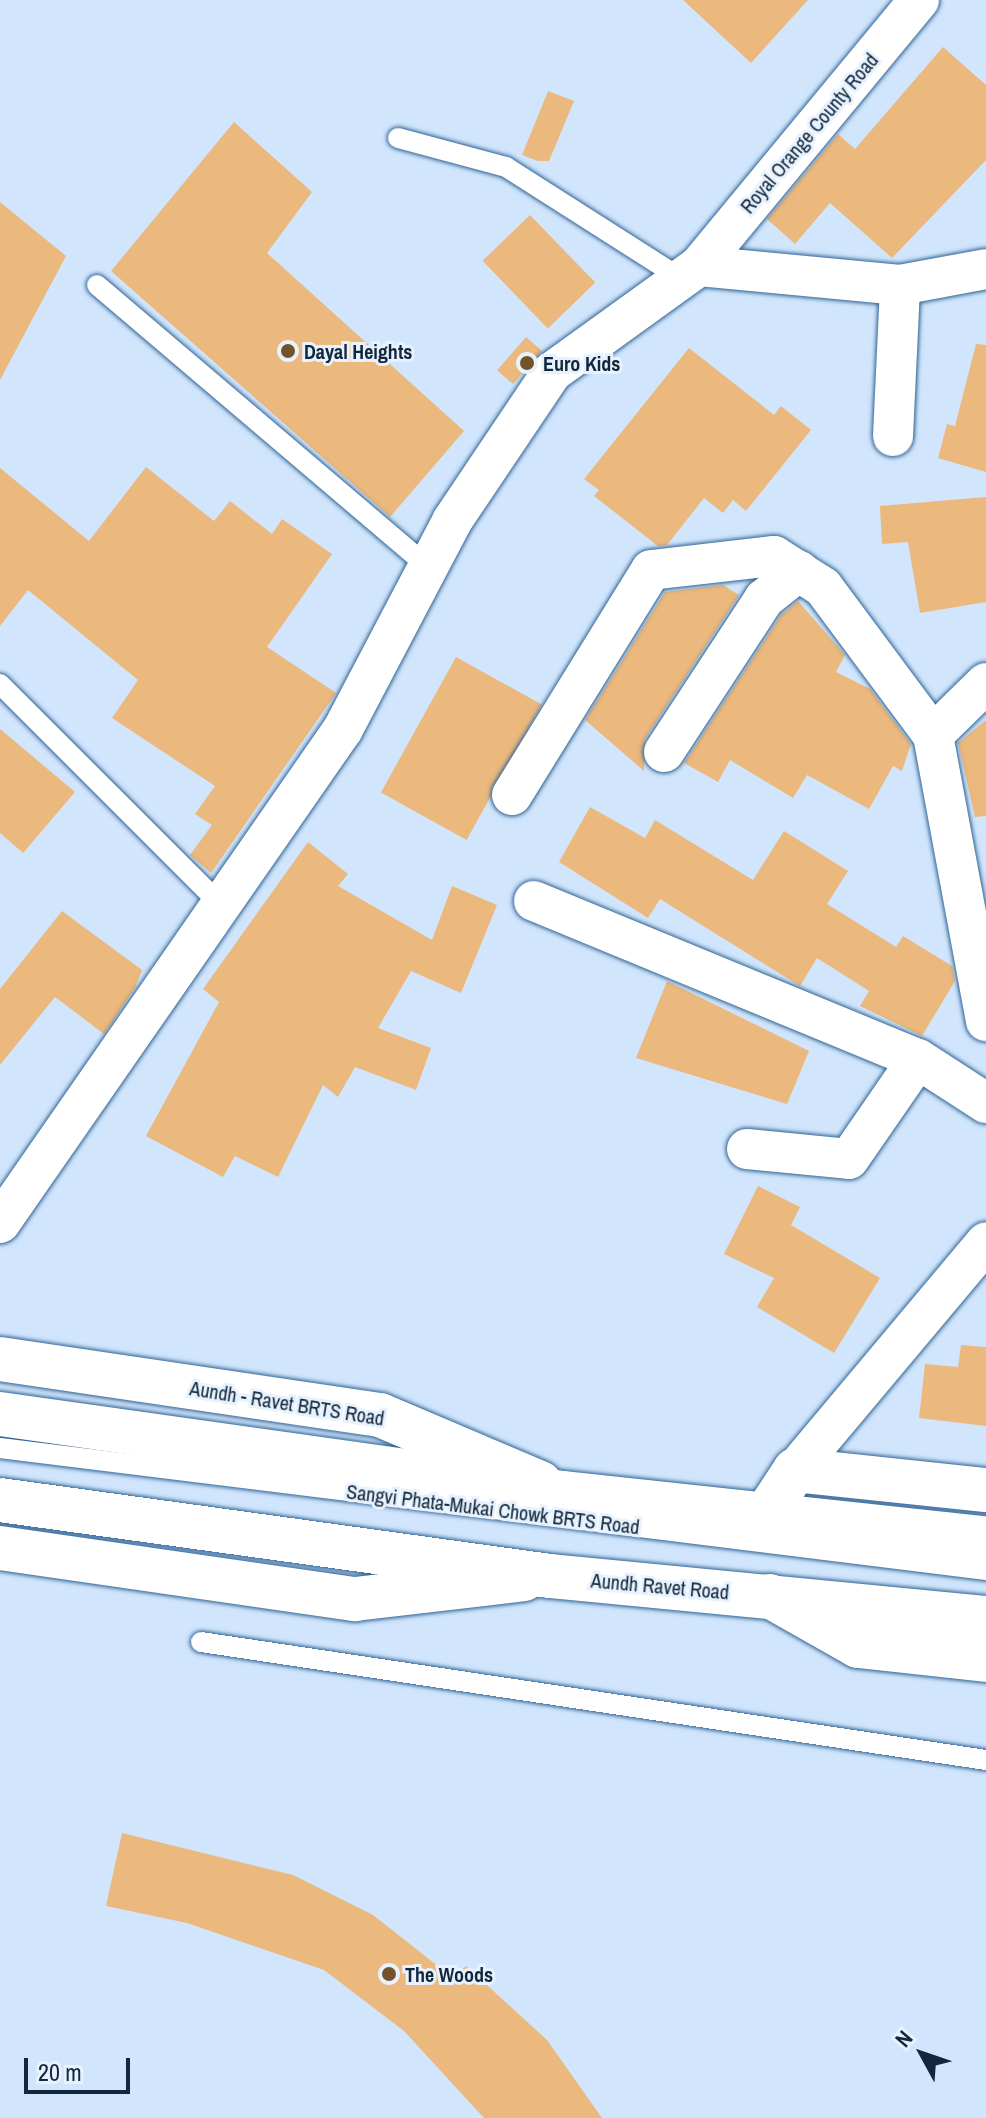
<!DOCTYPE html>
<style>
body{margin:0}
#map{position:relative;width:986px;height:2118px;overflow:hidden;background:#d1e6fd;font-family:"Archivo Narrow",sans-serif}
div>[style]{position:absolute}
.building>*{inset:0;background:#ebb87d;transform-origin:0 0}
.roads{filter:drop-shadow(0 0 2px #316495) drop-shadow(0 0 2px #316495)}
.service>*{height:20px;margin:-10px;padding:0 10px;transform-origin:10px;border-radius:10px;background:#fff}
.minor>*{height:40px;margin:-20px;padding:0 20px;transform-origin:20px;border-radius:20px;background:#fff}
.tertiary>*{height:44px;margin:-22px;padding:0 22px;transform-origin:22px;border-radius:22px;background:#fff}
.primary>*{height:44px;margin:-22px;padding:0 22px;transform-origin:22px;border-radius:22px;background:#fff}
.dots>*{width:22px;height:22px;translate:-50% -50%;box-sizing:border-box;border:4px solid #e8f2fe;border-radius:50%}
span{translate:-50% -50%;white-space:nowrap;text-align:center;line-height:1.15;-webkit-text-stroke:6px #e8f2fe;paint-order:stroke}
.street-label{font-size:20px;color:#12273c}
.poi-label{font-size:20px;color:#12273c;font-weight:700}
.left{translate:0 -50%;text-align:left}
.north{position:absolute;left:882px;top:2014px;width:80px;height:80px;-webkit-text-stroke:6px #e8f2fe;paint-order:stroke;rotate:310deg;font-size:22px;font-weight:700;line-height:32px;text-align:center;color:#12273c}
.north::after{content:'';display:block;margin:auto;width:28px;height:36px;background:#12273c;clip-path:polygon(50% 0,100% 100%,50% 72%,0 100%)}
.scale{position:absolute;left:24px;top:2058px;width:106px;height:36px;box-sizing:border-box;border:4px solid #12273c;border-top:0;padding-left:10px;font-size:24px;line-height:28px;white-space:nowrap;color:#12273c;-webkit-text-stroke:6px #e8f2fe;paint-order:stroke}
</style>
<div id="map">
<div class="building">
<i style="clip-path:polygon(683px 0,808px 0,751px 63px)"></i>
<i style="clip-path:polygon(943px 47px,986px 85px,986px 160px,892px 258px,830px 203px,795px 244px,767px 219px,838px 134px,855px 149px)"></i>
<i style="clip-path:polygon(548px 91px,574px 101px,549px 161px,538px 161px,522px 155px)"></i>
<i style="clip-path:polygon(234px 122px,312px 192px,267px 253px,464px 431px,390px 517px,111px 271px)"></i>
<i style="clip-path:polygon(0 202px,66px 256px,0 380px)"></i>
<i style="left:530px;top:215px;width:94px;height:66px;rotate:46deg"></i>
<i style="left:526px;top:337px;width:21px;height:44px;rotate:41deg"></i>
<i style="clip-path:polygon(976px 344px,986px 345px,986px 472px,938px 458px,947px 424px,955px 426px)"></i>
<i style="clip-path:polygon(689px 348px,774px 415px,781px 406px,811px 430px,746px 511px,733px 500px,723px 513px,704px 498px,667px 545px,658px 546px,594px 496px,599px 490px,584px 479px)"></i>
<i style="clip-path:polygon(146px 467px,214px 521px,230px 501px,272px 534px,282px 519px,332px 554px,267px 647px,336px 693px,211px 873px,190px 855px,212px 825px,195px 814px,215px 786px,112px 718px,138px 680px,28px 590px,0 626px,0 468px,89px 541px)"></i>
<i style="clip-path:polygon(986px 497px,986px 602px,920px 613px,908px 542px,882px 544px,880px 506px)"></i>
<i style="clip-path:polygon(723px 585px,739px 595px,645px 739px,644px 771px,585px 720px,665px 592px)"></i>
<i style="clip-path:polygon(798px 601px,845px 655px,836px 672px,870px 689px,911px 744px,902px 771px,893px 766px,869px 809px,807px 775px,793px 798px,730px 760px,718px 782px,684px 763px,781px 615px)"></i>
<i style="left:456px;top:657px;width:98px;height:155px;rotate:29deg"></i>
<i style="clip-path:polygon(986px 720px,986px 816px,975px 817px,958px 743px)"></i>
<i style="clip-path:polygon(0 729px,75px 792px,23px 853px,0 833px)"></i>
<i style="clip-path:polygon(590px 807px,645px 838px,655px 820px,753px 880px,784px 831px,848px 871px,827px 904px,896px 947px,903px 936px,952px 966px,955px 981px,922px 1036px,860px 1006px,869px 991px,817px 958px,800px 986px,660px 899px,648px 918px,559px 862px)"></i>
<i style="clip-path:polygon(308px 842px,348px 874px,338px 886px,432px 940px,452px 886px,497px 905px,461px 993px,411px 971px,378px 1028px,431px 1048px,416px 1090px,355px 1067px,338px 1097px,323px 1085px,278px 1177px,235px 1156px,223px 1177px,146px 1136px,219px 1002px,203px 989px)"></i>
<i style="clip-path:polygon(62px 911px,142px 970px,135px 988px,104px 1034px,55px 997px,0 1065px,0 989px)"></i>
<i style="clip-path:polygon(667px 981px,809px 1051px,787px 1104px,636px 1058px)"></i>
<i style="clip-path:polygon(758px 1186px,800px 1207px,791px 1225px,880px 1278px,834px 1353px,757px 1307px,774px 1278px,724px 1254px)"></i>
<i style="clip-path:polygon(961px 1345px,986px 1347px,986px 1426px,919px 1418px,925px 1364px,958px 1367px)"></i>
<i style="clip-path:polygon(122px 1833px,293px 1875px,373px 1915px,453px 1978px,466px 1966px,547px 2040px,602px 2118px,484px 2118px,404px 2031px,324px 1970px,187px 1923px,106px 1906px)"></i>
</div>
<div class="roads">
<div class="service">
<i style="left:398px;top:138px;width:112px;rotate:15deg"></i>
<i style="left:506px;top:167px;width:209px;rotate:32.5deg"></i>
<i style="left:97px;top:285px;width:433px;rotate:40.4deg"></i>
<i style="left:0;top:684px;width:315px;rotate:45deg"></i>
<i style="left:0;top:1448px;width:994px;rotate:7.05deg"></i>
<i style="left:201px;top:1642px;width:794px;rotate:8.55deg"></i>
</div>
<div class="minor">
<i style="left:699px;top:266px;width:202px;rotate:5.4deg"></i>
<i style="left:900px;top:285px;width:87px;rotate:-10.5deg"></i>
<i style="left:893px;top:436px;width:151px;rotate:-87.3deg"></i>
<i style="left:933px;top:735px;width:74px;rotate:-44.5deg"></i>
<i style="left:664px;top:752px;width:183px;rotate:-56.8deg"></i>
<i style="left:764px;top:599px;width:45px;rotate:-38.7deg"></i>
<i style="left:512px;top:795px;width:264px;rotate:-58.3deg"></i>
<i style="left:651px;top:570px;width:124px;rotate:-6.5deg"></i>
<i style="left:774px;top:556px;width:58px;rotate:32.3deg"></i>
<i style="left:823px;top:587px;width:184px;rotate:53.4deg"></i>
<i style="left:933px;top:735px;width:291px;rotate:79.5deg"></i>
<i style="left:534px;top:901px;width:415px;rotate:22.4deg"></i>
<i style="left:918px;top:1059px;width:81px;rotate:32.9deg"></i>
<i style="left:747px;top:1149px;width:102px;rotate:5.6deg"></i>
<i style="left:849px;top:1159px;width:121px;rotate:-55.4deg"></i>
<i style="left:0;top:1223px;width:601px;rotate:-55.23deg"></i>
<i style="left:343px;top:729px;width:235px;rotate:-62.3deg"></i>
<i style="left:452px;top:521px;width:179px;rotate:-56.1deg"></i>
<i style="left:552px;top:372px;width:181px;rotate:-35.8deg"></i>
<i style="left:699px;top:266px;width:345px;rotate:-50.4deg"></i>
<i style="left:795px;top:1470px;width:297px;rotate:-50deg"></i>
</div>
<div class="tertiary">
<i style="left:0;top:1359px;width:384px;rotate:8.4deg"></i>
<i style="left:380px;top:1415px;width:174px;rotate:23deg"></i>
<i style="left:768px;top:1511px;width:49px;rotate:-56.6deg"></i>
<i style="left:795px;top:1470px;width:192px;rotate:6deg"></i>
<i style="left:0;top:1548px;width:359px;rotate:8.2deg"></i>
<i style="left:355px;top:1599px;width:170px;rotate:-6.7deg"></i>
<i style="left:770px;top:1596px;width:101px;rotate:29.6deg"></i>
<i style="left:858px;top:1646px;width:129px;rotate:6.2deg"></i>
</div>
<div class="primary">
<i style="left:0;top:1414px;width:568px;rotate:8deg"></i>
<i style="left:562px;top:1493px;width:426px;rotate:6.1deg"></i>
<i style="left:0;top:1500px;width:555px;rotate:7.87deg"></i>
<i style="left:550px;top:1576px;width:438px;rotate:5.5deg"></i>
</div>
</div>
<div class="dots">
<i style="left:288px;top:351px;background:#74532a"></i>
<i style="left:527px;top:363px;background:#74532a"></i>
<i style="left:389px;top:1974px;background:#74532a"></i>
</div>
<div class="street-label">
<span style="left:809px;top:133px;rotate:-50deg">Royal Orange County Road</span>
<span style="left:287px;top:1403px;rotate:9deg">Aundh - Ravet BRTS Road</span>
<span style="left:493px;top:1509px;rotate:7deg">Sangvi Phata-Mukai Chowk BRTS Road</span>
<span style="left:660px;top:1586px;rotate:5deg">Aundh Ravet Road</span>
</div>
<div class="poi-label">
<span class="left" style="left:304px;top:351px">Dayal Heights</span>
<span class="left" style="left:543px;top:363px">Euro Kids</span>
<span class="left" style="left:405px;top:1974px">The Woods</span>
</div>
<div class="north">N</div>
<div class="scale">20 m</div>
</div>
